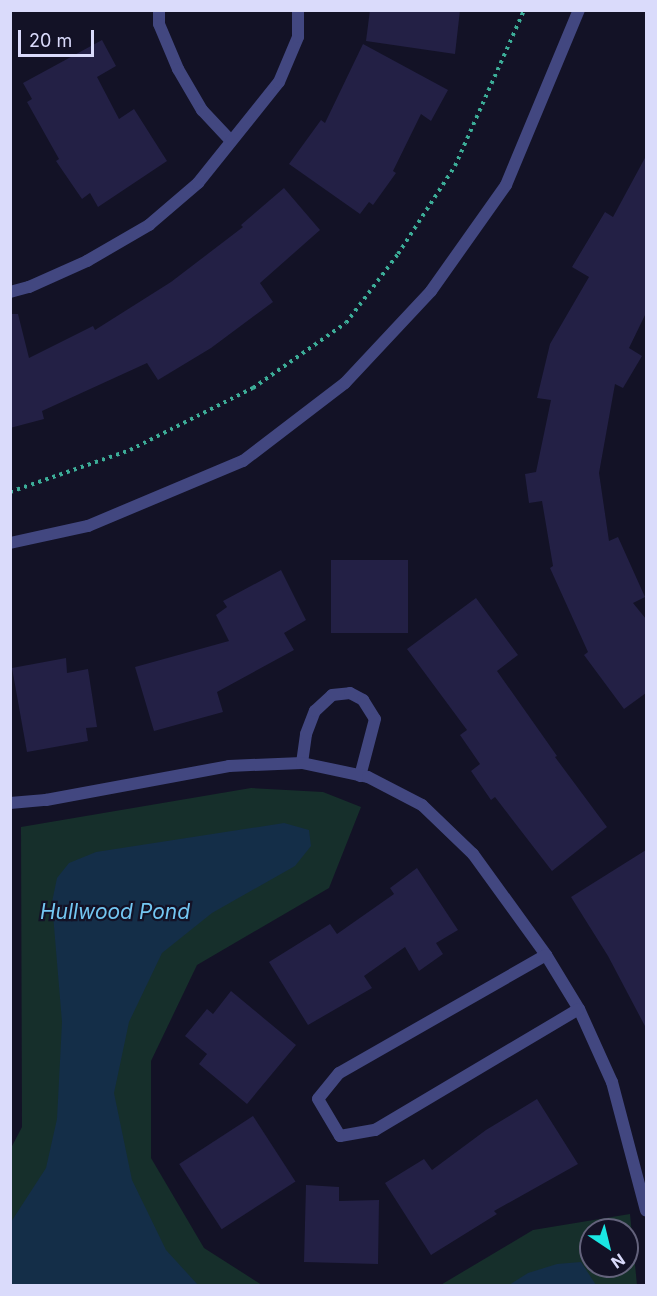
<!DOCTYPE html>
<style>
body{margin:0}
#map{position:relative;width:657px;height:1296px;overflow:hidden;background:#131226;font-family:Inter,sans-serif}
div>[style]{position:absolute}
.green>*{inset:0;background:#162f2b}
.water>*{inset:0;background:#142e48}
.building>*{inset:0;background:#232045;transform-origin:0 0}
.path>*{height:4px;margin-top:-2px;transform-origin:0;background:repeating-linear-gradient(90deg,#3cad98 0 3px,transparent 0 7.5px)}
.service>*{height:12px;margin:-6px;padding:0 6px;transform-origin:6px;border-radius:6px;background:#424780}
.minor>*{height:12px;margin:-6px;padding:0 6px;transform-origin:6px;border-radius:6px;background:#424780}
.tertiary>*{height:12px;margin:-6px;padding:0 6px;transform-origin:6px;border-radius:6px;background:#424780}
span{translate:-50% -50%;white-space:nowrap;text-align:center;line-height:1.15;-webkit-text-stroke:4.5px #131226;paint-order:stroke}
.water-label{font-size:21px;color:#73c6f1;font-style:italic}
.frame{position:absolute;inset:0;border:12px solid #dadbfb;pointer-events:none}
.north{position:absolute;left:579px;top:1218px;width:60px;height:60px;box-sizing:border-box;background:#131226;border:2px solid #63627b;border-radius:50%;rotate:145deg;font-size:16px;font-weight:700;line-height:24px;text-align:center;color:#dadbfb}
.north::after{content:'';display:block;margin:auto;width:21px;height:27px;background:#1ae7e3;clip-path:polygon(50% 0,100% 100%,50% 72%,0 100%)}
.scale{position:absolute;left:18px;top:30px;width:76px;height:27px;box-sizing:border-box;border:3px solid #dadbfb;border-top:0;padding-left:8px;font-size:18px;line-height:21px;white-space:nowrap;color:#dadbfb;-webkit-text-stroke:4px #131226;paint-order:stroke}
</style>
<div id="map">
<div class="green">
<i style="clip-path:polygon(251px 788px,323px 792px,361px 807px,329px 888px,197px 965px,151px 1061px,151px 1158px,204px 1248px,262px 1285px,11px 1285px,10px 1150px,22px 1127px,21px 827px)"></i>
<i style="clip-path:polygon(evenodd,630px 1214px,637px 1285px,439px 1286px,533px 1230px,630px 1214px,591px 1230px,627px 1230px,627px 1266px,591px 1266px,591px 1230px)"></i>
</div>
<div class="water">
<i style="clip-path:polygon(284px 823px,309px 830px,311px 846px,295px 866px,212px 913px,162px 953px,129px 1022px,114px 1093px,132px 1180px,166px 1250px,198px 1285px,11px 1285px,11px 1222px,46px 1168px,57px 1119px,62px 1022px,52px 902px,57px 878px,69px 863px,96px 852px)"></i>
<i style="clip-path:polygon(581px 1262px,596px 1285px,509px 1285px,528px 1273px,557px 1264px)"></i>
</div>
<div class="building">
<i style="clip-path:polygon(370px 10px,460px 10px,455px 54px,366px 41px)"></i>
<i style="clip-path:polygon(102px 40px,116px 66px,97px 77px,119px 119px,134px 109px,167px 161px,98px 207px,90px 193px,82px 199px,56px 161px,59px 159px,27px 102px,32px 99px,23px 83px)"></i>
<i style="clip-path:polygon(363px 44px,448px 90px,431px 121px,421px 114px,393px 171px,396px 173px,373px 205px,369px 202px,360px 214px,289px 164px,321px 120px,325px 123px)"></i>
<i style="clip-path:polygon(646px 156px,646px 313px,629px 348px,642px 356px,623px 388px,615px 384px,599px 473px,609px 541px,618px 537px,645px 597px,633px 603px,646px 619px,646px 693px,624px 709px,584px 655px,588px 652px,550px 568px,553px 566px,542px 501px,529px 503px,525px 474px,536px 472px,551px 400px,537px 398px,550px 344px,589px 277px,572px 267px,605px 212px,613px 217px)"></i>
<i style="clip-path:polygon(284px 188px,320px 230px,260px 283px,273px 302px,211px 348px,158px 380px,147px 363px,42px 411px,44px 419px,10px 428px,10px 314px,18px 314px,29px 358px,93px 326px,95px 330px,171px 282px,243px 227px,241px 225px)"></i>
<i style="left:408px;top:560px;width:73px;height:77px;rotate:90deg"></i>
<i style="clip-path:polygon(281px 570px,306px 620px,284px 633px,294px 650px,217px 692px,223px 712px,154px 731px,135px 667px,229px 641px,216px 615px,227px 607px,223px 601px)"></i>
<i style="clip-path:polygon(476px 598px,518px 655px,497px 671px,557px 756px,555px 757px,607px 827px,552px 871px,495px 797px,491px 800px,471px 771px,480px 764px,460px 735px,467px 730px,407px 649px)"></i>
<i style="clip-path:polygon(66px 658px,67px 673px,88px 669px,97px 727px,86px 728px,88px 741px,27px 752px,12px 668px)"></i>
<i style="clip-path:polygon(646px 850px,646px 1028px,608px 956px,571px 897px)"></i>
<i style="clip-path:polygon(417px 868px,458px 930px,436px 943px,443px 954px,419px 971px,405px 947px,364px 976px,372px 988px,308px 1025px,269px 962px,330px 924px,337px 934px,394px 894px,390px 888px)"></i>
<i style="clip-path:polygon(231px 991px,296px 1045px,247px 1104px,199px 1064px,207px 1054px,185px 1036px,207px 1009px,213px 1014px)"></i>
<i style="clip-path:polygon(537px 1099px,578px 1164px,494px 1211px,497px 1214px,431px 1255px,385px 1183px,424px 1159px,432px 1170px,486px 1130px)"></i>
<i style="left:253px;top:1116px;width:78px;height:88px;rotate:57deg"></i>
<i style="clip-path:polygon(306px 1185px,339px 1187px,339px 1201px,379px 1200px,378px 1264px,304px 1262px)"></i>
</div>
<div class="path">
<i style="left:10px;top:492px;width:127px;rotate:-19.3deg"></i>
<i style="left:130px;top:450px;width:138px;rotate:-26.8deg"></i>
<i style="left:253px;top:388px;width:113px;rotate:-35deg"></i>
<i style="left:346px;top:323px;width:86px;rotate:-53deg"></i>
<i style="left:398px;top:254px;width:105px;rotate:-57.1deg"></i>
<i style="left:455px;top:166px;width:171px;rotate:-66.1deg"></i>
</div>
<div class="service">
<i style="left:302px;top:763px;width:29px;rotate:-82deg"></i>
<i style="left:306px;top:734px;width:25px;rotate:-69deg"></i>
<i style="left:315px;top:711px;width:23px;rotate:-43deg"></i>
<i style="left:332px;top:695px;width:18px;rotate:-6deg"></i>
<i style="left:350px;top:693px;width:15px;rotate:28deg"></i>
<i style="left:363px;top:700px;width:22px;rotate:58deg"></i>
<i style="left:375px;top:719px;width:59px;rotate:104.7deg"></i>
</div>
<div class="minor">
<i style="left:159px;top:10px;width:14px;rotate:90deg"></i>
<i style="left:159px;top:24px;width:49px;rotate:67.1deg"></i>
<i style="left:178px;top:69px;width:48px;rotate:59.7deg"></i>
<i style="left:202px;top:110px;width:42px;rotate:46.9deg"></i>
<i style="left:10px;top:292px;width:20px;rotate:-15deg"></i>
<i style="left:29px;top:287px;width:64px;rotate:-24.1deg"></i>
<i style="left:87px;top:261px;width:72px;rotate:-30.1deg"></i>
<i style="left:149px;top:225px;width:65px;rotate:-40.6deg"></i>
<i style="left:198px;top:183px;width:129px;rotate:-51.3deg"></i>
<i style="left:279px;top:82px;width:49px;rotate:-67.1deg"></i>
<i style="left:298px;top:37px;width:27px;rotate:-90deg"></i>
<i style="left:10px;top:803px;width:36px;rotate:-5deg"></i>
<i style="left:46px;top:800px;width:186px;rotate:-10.5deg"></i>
<i style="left:229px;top:766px;width:73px;rotate:-2.4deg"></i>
<i style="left:302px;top:763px;width:67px;rotate:12deg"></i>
<i style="left:368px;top:777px;width:61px;rotate:27.4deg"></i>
<i style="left:422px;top:805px;width:71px;rotate:43.9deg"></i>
<i style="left:473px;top:854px;width:125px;rotate:54.1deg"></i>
<i style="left:546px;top:955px;width:63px;rotate:58.6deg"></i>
<i style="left:579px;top:1009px;width:80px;rotate:65.7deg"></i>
<i style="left:612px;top:1082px;width:133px;rotate:75.2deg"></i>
<i style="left:546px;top:955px;width:238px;rotate:150.3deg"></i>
<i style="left:339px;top:1073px;width:33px;rotate:129deg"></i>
<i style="left:318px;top:1099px;width:43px;rotate:59.3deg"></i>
<i style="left:340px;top:1136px;width:36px;rotate:-10deg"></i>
<i style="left:375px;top:1130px;width:237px;rotate:-30.7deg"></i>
</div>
<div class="tertiary">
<i style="left:10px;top:543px;width:80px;rotate:-12.3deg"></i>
<i style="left:88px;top:526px;width:168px;rotate:-22.8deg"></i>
<i style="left:243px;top:461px;width:128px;rotate:-37.4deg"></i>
<i style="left:345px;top:383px;width:126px;rotate:-46.9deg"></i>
<i style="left:431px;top:291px;width:130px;rotate:-54.7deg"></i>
<i style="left:506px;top:185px;width:190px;rotate:-67.4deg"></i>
</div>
<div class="water-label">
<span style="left:115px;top:912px">Hullwood Pond</span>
</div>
<div class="frame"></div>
<div class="north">N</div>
<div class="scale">20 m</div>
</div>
